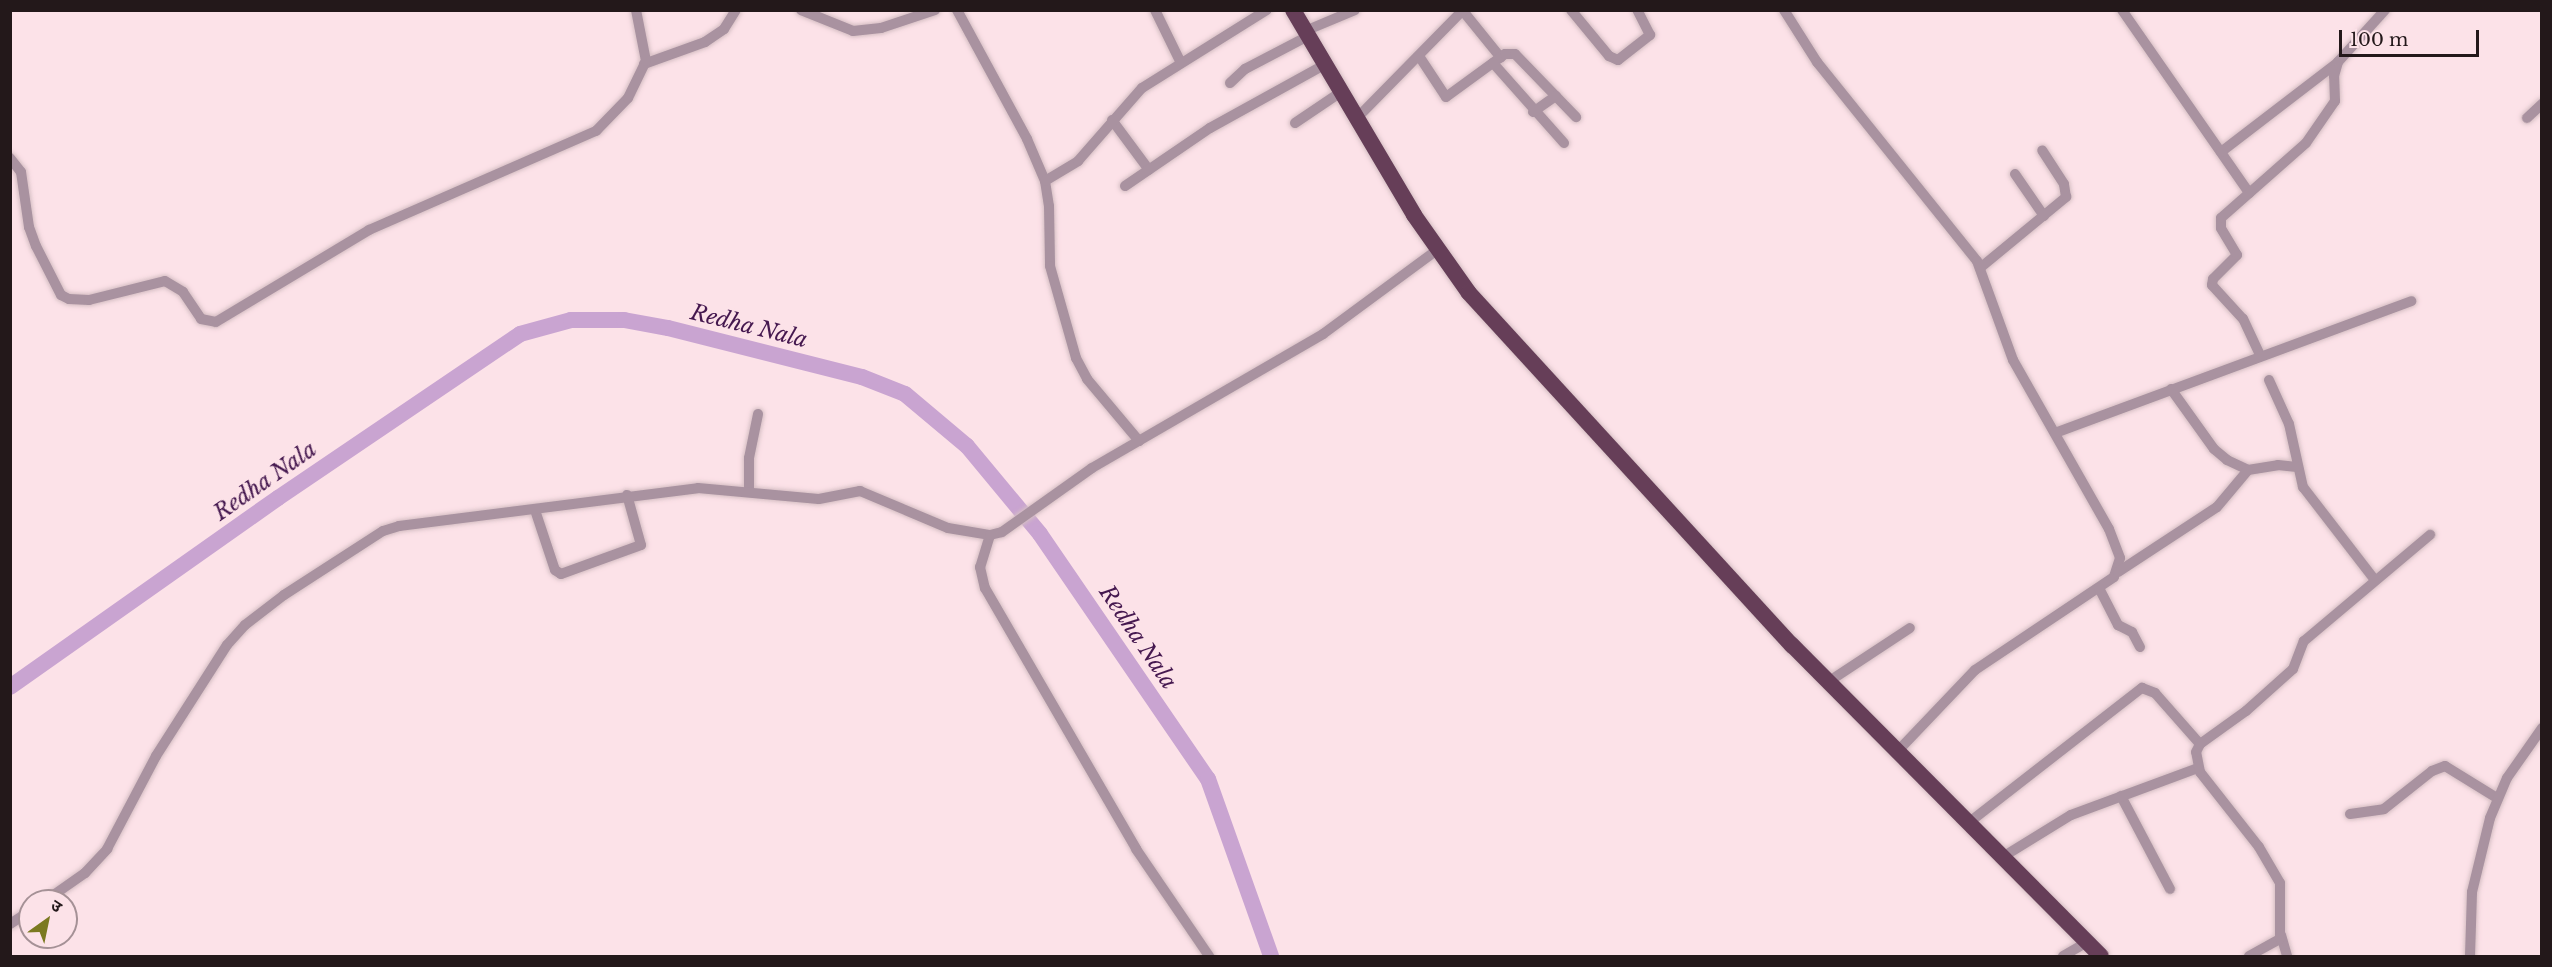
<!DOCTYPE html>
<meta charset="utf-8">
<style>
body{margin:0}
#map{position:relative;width:2552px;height:967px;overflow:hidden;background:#fce2e8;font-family:"Libre Baskerville","Noto Sans Devanagari",serif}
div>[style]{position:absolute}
.river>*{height:16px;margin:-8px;padding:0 8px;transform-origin:8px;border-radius:8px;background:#c9a4d1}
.roads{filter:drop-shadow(0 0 2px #d5bec3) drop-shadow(0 0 2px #d5bec3)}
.minor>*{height:10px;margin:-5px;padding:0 5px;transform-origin:5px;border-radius:5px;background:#a992a0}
.trunk>*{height:16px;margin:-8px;padding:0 8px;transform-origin:8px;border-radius:8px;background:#663e58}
span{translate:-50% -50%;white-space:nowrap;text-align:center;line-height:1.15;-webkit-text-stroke:4.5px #fce2e8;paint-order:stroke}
.water-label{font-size:22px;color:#45184f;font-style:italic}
.frame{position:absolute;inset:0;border:12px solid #23181a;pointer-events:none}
.north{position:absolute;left:18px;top:889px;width:60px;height:60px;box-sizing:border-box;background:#fce2e8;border:2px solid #a59196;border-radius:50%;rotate:33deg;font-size:16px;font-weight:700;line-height:24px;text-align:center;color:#23181a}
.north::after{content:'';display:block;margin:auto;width:21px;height:27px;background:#7b7920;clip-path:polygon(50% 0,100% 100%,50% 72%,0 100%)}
.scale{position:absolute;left:2339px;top:30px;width:140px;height:27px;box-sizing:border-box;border:3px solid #23181a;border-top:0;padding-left:8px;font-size:18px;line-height:21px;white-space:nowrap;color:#23181a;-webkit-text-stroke:4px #fce2e8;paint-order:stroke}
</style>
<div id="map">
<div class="river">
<i style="left:10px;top:687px;width:328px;rotate:-35.2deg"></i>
<i style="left:278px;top:498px;width:292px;rotate:-34.1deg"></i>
<i style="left:520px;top:334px;width:53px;rotate:-15.4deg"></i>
<i style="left:571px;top:320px;width:53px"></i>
<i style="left:624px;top:320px;width:45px;rotate:10.3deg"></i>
<i style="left:668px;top:328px;width:200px;rotate:14.2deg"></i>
<i style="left:862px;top:377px;width:46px;rotate:21.6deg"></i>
<i style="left:905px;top:394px;width:81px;rotate:40deg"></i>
<i style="left:967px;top:446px;width:114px;rotate:50.3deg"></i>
<i style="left:1040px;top:534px;width:297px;rotate:55.6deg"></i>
<i style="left:1208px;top:779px;width:188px;rotate:70.4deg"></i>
</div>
<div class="roads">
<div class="minor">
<i style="left:801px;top:10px;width:56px;rotate:22deg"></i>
<i style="left:853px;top:31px;width:28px;rotate:-6deg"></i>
<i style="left:881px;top:28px;width:57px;rotate:-18.4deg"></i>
<i style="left:957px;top:10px;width:147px;rotate:61.5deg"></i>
<i style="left:1027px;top:139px;width:46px;rotate:66.8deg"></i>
<i style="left:1045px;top:181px;width:25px;rotate:81deg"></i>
<i style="left:1049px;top:206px;width:60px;rotate:89deg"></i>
<i style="left:1050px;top:266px;width:96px;rotate:74.2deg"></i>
<i style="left:1076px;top:358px;width:24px;rotate:62deg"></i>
<i style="left:1087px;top:379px;width:81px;rotate:50deg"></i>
<i style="left:1155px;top:10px;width:59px;rotate:63.9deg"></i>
<i style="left:1571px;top:10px;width:60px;rotate:50.4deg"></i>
<i style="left:1609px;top:56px;width:10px;rotate:24deg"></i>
<i style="left:1618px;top:60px;width:41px;rotate:-38deg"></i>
<i style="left:1650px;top:35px;width:28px;rotate:-117deg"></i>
<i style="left:1784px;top:10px;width:62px;rotate:57.6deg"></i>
<i style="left:1817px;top:62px;width:255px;rotate:51.2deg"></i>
<i style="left:1977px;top:261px;width:105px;rotate:70deg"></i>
<i style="left:2013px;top:360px;width:194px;rotate:60.4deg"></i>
<i style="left:2109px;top:529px;width:31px;rotate:69deg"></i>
<i style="left:2120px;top:558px;width:20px;rotate:108deg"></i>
<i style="left:2114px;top:577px;width:167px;rotate:146.2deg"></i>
<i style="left:1975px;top:670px;width:115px;rotate:133.6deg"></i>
<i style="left:2122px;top:10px;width:223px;rotate:55.2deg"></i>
<i style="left:1463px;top:11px;width:60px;rotate:51deg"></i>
<i style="left:1305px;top:31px;width:54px;rotate:-22.8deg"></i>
<i style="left:1419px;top:56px;width:49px;rotate:56.6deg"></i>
<i style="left:1446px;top:97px;width:73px;rotate:-36.1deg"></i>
<i style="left:1505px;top:54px;width:10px"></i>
<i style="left:1515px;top:54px;width:88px;rotate:45.9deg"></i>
<i style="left:1493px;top:63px;width:107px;rotate:48.4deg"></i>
<i style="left:644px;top:64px;width:65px;rotate:-19.8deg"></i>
<i style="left:705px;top:42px;width:23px;rotate:-34deg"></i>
<i style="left:724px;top:29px;width:22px;rotate:-58deg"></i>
<i style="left:1230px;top:83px;width:21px;rotate:-43deg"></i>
<i style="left:1245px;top:69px;width:71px;rotate:-27.6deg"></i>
<i style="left:1533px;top:112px;width:28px;rotate:-35deg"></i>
<i style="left:1357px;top:118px;width:151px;rotate:-45.5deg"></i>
<i style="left:2527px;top:118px;width:21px;rotate:-43deg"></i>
<i style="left:1112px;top:120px;width:62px;rotate:53.5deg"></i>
<i style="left:1295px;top:123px;width:55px;rotate:-34deg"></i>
<i style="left:2221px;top:152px;width:146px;rotate:-37.5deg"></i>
<i style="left:10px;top:158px;width:18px;rotate:52deg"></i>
<i style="left:21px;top:172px;width:56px;rotate:81.7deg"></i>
<i style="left:29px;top:227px;width:20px;rotate:70deg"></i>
<i style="left:36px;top:246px;width:55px;rotate:63deg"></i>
<i style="left:61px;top:295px;width:9px;rotate:27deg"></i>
<i style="left:69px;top:299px;width:20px;rotate:3deg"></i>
<i style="left:89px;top:300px;width:78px;rotate:-14deg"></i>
<i style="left:165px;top:281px;width:21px;rotate:31deg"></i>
<i style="left:183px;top:292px;width:32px;rotate:56deg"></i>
<i style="left:201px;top:319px;width:15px;rotate:11deg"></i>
<i style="left:216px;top:322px;width:179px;rotate:-31deg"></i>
<i style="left:369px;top:230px;width:248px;rotate:-23.6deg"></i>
<i style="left:596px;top:131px;width:46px;rotate:-45.9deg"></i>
<i style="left:628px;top:98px;width:41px;rotate:-64.1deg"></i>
<i style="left:646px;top:61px;width:52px;rotate:-101.1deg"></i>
<i style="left:2015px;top:174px;width:51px;rotate:55.4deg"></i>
<i style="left:1045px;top:181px;width:39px;rotate:-31deg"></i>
<i style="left:1078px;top:161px;width:97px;rotate:-48.8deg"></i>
<i style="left:1142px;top:88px;width:147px;rotate:-32deg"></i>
<i style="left:1125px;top:186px;width:103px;rotate:-34.3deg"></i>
<i style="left:1210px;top:128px;width:132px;rotate:-28.9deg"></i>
<i style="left:1980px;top:268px;width:112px;rotate:-39.5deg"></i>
<i style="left:2066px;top:197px;width:13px;rotate:-99deg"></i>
<i style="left:2064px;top:184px;width:40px;rotate:-122.9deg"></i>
<i style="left:2260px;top:355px;width:40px;rotate:-115deg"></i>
<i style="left:2243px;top:319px;width:46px;rotate:-132.4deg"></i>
<i style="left:2212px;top:285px;width:6px;rotate:-81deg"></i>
<i style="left:2213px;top:279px;width:34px;rotate:-45deg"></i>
<i style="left:2237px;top:255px;width:31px;rotate:-121deg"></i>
<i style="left:2221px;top:228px;width:10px;rotate:-90deg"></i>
<i style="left:2221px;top:218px;width:113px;rotate:-41.4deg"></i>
<i style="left:2306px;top:143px;width:51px;rotate:-55.4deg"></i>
<i style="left:2335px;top:101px;width:25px;rotate:-92deg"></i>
<i style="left:2334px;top:76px;width:15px;rotate:-74deg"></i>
<i style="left:2338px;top:62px;width:70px;rotate:-47.9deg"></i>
<i style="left:2269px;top:380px;width:48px;rotate:65.6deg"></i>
<i style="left:2289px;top:424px;width:65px;rotate:77.5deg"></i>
<i style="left:2303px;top:487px;width:116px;rotate:52.3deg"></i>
<i style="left:2171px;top:389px;width:74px;rotate:54.4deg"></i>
<i style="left:2214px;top:449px;width:17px;rotate:40deg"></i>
<i style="left:2227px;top:460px;width:23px;rotate:25deg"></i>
<i style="left:2248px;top:470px;width:30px;rotate:-9deg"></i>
<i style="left:2278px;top:465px;width:19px;rotate:6deg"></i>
<i style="left:2055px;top:433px;width:380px;rotate:-20.3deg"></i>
<i style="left:749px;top:492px;width:34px;rotate:-90deg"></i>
<i style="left:749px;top:458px;width:45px;rotate:-78.4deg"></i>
<i style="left:535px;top:510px;width:63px;rotate:71.6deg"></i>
<i style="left:555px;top:570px;width:7px;rotate:34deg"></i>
<i style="left:561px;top:574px;width:85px;rotate:-19.9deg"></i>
<i style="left:641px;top:545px;width:52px;rotate:-105.6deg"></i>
<i style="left:990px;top:535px;width:34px;rotate:107deg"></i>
<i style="left:980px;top:567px;width:22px;rotate:77deg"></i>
<i style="left:985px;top:588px;width:302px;rotate:59.9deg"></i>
<i style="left:1136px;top:849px;width:130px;rotate:55.7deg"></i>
<i style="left:2118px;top:572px;width:118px;rotate:-33.3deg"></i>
<i style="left:2217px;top:507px;width:48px;rotate:-50deg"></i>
<i style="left:2099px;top:588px;width:42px;rotate:62.8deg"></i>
<i style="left:2118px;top:625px;width:16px;rotate:27deg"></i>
<i style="left:2132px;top:632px;width:17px;rotate:62deg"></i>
<i style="left:1828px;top:682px;width:98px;rotate:-33.4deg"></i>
<i style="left:2121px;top:796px;width:105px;rotate:62.2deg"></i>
<i style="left:2350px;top:814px;width:34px;rotate:-8deg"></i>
<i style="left:2384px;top:809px;width:61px;rotate:-38.4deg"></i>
<i style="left:2432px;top:771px;width:14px;rotate:-21deg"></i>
<i style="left:2445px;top:766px;width:61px;rotate:31.6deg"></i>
<i style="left:1967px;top:824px;width:222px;rotate:-37.9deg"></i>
<i style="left:2142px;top:688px;width:14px;rotate:21deg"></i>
<i style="left:2155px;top:693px;width:68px;rotate:48.6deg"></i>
<i style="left:2001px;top:858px;width:82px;rotate:-31.6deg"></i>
<i style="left:2071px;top:815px;width:135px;rotate:-20.3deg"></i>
<i style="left:45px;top:901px;width:49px;rotate:-35deg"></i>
<i style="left:85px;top:873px;width:33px;rotate:-47deg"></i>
<i style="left:107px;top:849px;width:105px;rotate:-62.2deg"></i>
<i style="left:156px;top:756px;width:132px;rotate:-57.4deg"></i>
<i style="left:227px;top:645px;width:27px;rotate:-48deg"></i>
<i style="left:245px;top:625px;width:49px;rotate:-37.6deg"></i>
<i style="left:284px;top:595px;width:118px;rotate:-32.9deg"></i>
<i style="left:383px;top:531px;width:17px;rotate:-17deg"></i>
<i style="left:399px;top:526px;width:301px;rotate:-7.2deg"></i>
<i style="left:698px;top:488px;width:121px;rotate:5.2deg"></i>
<i style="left:819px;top:499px;width:42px;rotate:-11deg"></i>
<i style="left:860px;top:491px;width:95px;rotate:22.8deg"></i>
<i style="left:948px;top:528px;width:43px;rotate:9.5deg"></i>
<i style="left:990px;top:535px;width:12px;rotate:-14deg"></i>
<i style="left:1002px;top:532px;width:110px;rotate:-35.4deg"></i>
<i style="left:1092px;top:468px;width:267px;rotate:-30.1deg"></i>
<i style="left:1323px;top:334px;width:142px;rotate:-36.4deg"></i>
<i style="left:10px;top:924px;width:24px;rotate:-33deg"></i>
<i style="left:2281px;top:935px;width:22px;rotate:74deg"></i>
<i style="left:2063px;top:956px;width:28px;rotate:-30deg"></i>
<i style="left:2249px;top:956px;width:35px;rotate:-29deg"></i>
<i style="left:2280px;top:939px;width:56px;rotate:-90deg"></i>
<i style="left:2280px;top:883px;width:42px;rotate:-120.3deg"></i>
<i style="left:2259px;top:847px;width:95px;rotate:-128.2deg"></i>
<i style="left:2200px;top:772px;width:20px;rotate:-101deg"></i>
<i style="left:2196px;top:752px;width:9px;rotate:-63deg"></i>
<i style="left:2200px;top:744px;width:57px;rotate:-35.7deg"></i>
<i style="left:2246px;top:711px;width:63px;rotate:-41.8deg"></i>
<i style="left:2293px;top:669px;width:30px;rotate:-69deg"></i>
<i style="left:2304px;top:641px;width:165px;rotate:-40.1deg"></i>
<i style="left:2470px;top:956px;width:64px;rotate:-88.2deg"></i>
<i style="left:2472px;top:892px;width:76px;rotate:-76.3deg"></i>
<i style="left:2490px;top:818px;width:43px;rotate:-67deg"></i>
<i style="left:2507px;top:778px;width:61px;rotate:-55deg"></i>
</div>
<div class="trunk">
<i style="left:1293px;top:10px;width:238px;rotate:59.4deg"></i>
<i style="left:1414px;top:215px;width:95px;rotate:54.8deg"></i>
<i style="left:1469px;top:293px;width:478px;rotate:47.5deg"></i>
<i style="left:1792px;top:645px;width:438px;rotate:45.2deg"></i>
</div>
</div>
<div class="water-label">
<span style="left:749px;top:326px;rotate:14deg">Redha Nala</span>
<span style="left:265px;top:481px;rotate:-35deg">Redha Nala</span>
<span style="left:1138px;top:637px;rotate:56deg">Redha Nala</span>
</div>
<div class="frame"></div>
<div class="north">उ</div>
<div class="scale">100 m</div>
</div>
